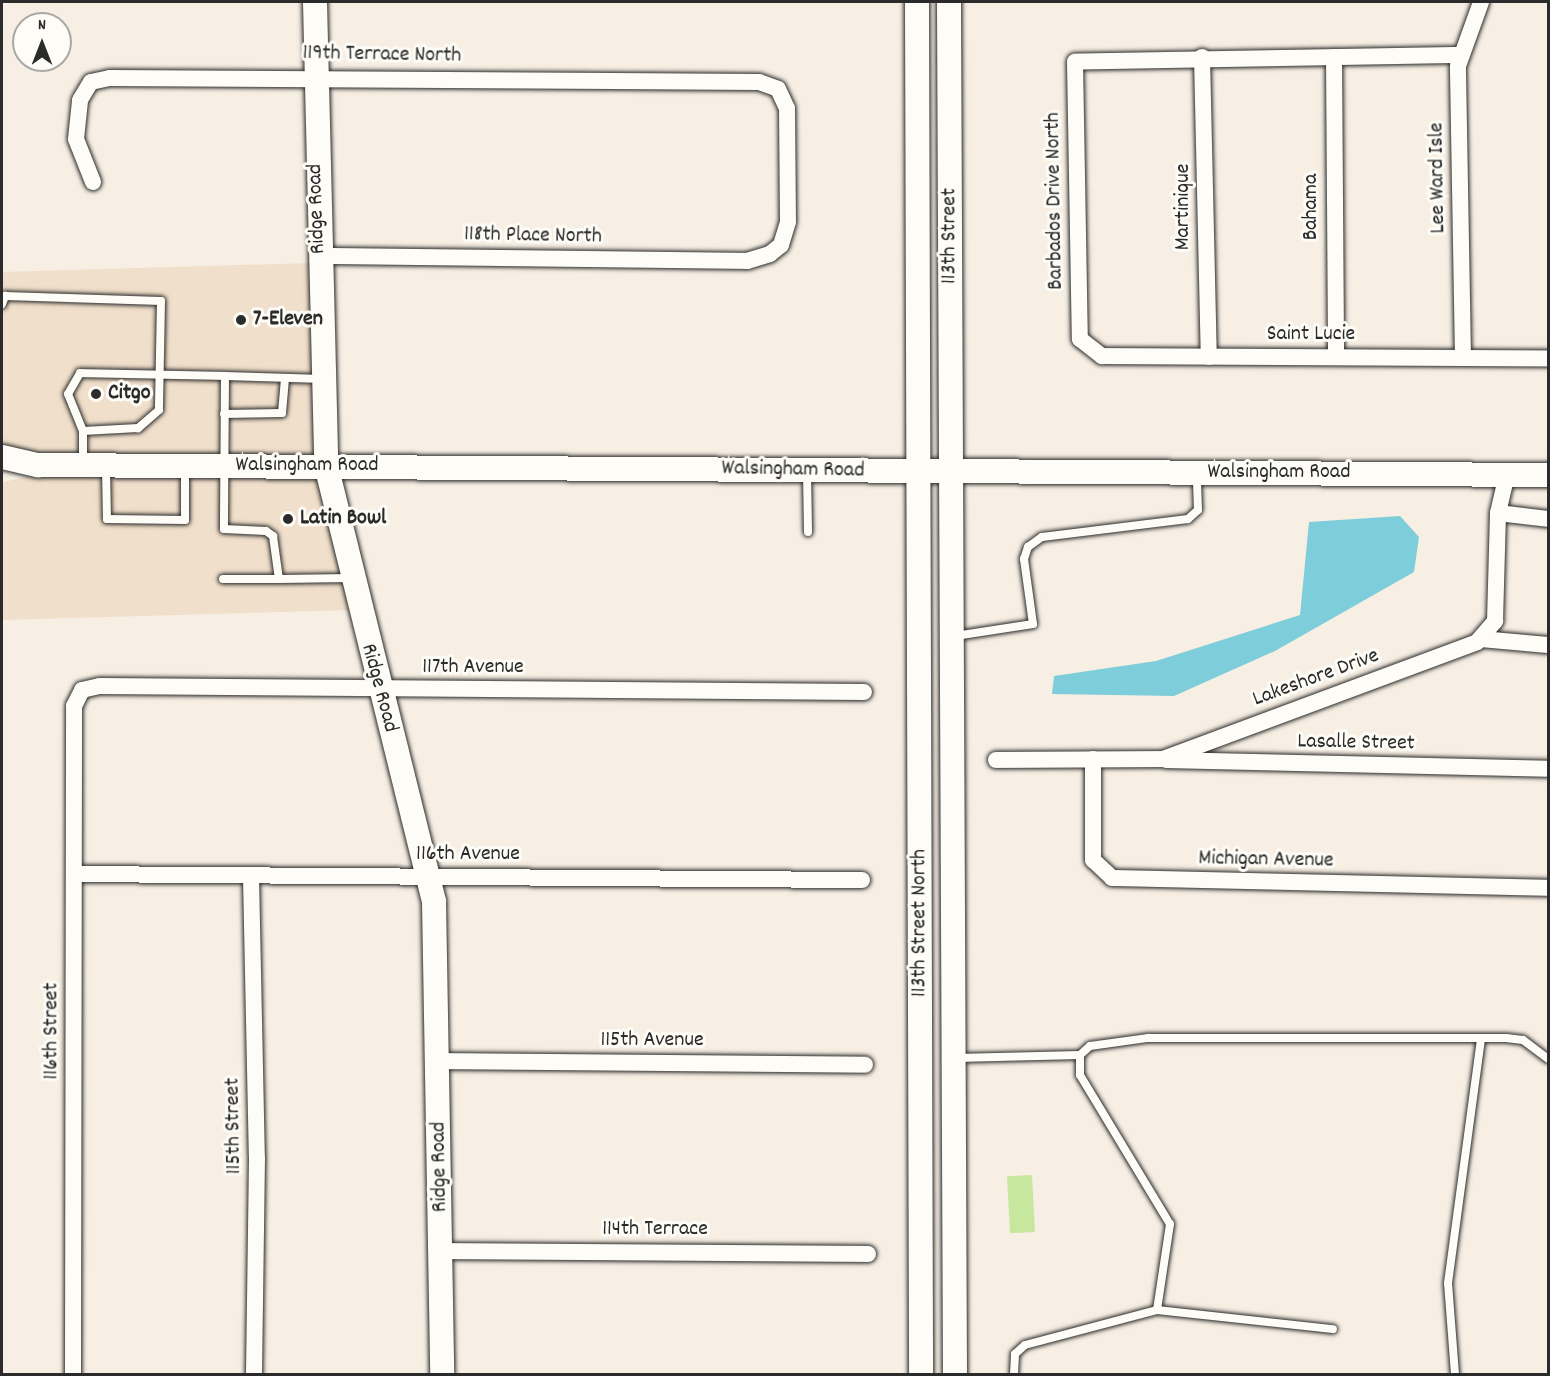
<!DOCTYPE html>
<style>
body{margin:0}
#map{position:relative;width:1550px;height:1376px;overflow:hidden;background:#f7efe3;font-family:Dekko,sans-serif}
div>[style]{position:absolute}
.built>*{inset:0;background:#f0dfca}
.green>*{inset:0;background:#c7e69e;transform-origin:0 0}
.water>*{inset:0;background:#7ecdda}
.roads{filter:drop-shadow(0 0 2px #2b2b2b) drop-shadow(0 0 2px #2b2b2b)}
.lane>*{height:8px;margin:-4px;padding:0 4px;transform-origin:4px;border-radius:4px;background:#fdfcf7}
.street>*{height:16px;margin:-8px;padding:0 8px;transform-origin:8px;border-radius:8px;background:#fdfcf7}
.secondary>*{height:24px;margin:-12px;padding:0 12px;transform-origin:12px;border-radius:12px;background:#fdfcf7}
.dots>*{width:16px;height:16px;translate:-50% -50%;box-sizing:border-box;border:3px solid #fdfcf7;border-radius:50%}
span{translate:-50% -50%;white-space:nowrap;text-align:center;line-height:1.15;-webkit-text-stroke:6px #fdfcf7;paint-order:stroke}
.street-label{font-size:22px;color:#2b2b2b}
.poi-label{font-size:22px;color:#2b2b2b;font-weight:700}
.left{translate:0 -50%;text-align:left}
.frame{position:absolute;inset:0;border:3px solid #2b2b2b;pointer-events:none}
.north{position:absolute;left:12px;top:12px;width:60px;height:60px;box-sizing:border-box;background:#fdfcf7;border:2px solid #a9a8a5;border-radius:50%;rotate:0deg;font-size:16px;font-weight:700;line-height:24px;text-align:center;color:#2b2b2b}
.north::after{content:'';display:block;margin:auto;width:21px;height:27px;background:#2b2b2b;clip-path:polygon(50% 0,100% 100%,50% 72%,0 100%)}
</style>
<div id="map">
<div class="built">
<i style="clip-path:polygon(311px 263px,318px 456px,44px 456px,2px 448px,2px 272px)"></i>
<i style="clip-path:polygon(39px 475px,319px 475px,350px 610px,2px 620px,2px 482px)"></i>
</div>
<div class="green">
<i style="left:1032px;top:1175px;width:57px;height:25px;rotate:87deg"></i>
</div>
<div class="water">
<i style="clip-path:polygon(1400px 516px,1419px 537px,1414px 572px,1275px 651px,1174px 696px,1052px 694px,1054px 676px,1156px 661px,1300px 615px,1309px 522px)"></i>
</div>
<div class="roads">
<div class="lane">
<i style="left:2px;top:304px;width:9px;rotate:-69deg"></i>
<i style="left:5px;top:296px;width:156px;rotate:1.8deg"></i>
<i style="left:161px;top:301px;width:109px;rotate:91.1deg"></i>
<i style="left:159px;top:410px;width:28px;rotate:139deg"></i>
<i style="left:138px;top:428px;width:55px;rotate:176.9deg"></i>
<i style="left:83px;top:431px;width:32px;rotate:90deg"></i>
<i style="left:323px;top:379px;width:98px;rotate:-178.2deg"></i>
<i style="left:225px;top:376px;width:153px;rotate:90.4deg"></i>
<i style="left:224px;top:529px;width:42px;rotate:2.7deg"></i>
<i style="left:266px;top:531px;width:9px;rotate:36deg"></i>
<i style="left:273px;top:536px;width:43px;rotate:82.1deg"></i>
<i style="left:279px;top:579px;width:72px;rotate:-0.8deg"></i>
<i style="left:224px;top:414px;width:58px;rotate:-1deg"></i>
<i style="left:282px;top:413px;width:35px;rotate:-85deg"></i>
<i style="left:83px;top:431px;width:40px;rotate:-112deg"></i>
<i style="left:68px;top:394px;width:24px;rotate:-60deg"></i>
<i style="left:80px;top:373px;width:145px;rotate:1.2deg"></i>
<i style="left:106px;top:468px;width:51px;rotate:88.9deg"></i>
<i style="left:107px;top:519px;width:78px;rotate:0.7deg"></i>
<i style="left:185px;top:520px;width:53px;rotate:-90deg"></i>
<i style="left:807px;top:473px;width:59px;rotate:89deg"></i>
<i style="left:223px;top:579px;width:56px"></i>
<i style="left:955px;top:636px;width:79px;rotate:-8.7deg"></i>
<i style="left:1033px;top:624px;width:66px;rotate:-97.9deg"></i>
<i style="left:1024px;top:559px;width:13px;rotate:-72deg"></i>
<i style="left:1028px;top:547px;width:17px;rotate:-36deg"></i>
<i style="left:1042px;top:537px;width:147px;rotate:-7deg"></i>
<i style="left:1188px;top:519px;width:13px;rotate:-42deg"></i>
<i style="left:1198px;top:510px;width:36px;rotate:-92deg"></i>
<i style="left:1080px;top:1055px;width:20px;rotate:90deg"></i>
<i style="left:1080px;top:1075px;width:174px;rotate:58.9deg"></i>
<i style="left:1170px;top:1224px;width:87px;rotate:98.6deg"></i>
<i style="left:956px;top:1058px;width:124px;rotate:-1.4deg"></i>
<i style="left:1080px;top:1055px;width:13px;rotate:-42deg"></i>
<i style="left:1090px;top:1046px;width:59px;rotate:-7.9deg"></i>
<i style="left:1148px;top:1038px;width:358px"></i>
<i style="left:1506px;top:1038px;width:17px;rotate:7deg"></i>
<i style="left:1523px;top:1040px;width:31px;rotate:37deg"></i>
<i style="left:1014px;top:1374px;width:20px;rotate:-87deg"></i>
<i style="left:1015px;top:1354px;width:13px;rotate:-42deg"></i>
<i style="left:1025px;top:1345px;width:137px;rotate:-14.9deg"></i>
<i style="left:1157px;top:1310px;width:177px;rotate:6.2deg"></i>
<i style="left:1455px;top:1374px;width:91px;rotate:-94.4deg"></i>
<i style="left:1448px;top:1283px;width:246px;rotate:-82.3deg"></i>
</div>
<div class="street">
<i style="left:1460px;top:55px;width:385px;rotate:179deg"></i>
<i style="left:1075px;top:62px;width:277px;rotate:89deg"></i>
<i style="left:1080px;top:339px;width:28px;rotate:38deg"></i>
<i style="left:1102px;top:356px;width:446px;rotate:0.3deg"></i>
<i style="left:1202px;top:57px;width:300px;rotate:88.7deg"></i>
<i style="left:1334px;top:57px;width:300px;rotate:89.6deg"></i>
<i style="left:93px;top:182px;width:46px;rotate:-111.6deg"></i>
<i style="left:76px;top:139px;width:39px;rotate:-84deg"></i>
<i style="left:80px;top:100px;width:21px;rotate:-59deg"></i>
<i style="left:91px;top:82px;width:19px;rotate:-12deg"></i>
<i style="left:110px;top:78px;width:649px;rotate:0.35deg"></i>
<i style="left:759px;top:82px;width:20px;rotate:20deg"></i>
<i style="left:778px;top:89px;width:21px;rotate:65deg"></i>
<i style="left:787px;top:108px;width:114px;rotate:89.5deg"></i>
<i style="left:788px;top:222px;width:24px;rotate:107deg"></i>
<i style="left:781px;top:245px;width:14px;rotate:141deg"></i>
<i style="left:770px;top:254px;width:24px;rotate:163deg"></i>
<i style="left:747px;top:261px;width:428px;rotate:-179.3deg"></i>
<i style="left:1463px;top:358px;width:292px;rotate:-91deg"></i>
<i style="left:1458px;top:66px;width:68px;rotate:-70.2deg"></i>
<i style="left:1498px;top:513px;width:50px;rotate:6.8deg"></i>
<i style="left:1481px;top:639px;width:67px;rotate:5.1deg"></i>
<i style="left:1093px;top:759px;width:101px;rotate:90deg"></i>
<i style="left:1093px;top:860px;width:26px;rotate:43deg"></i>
<i style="left:1112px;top:878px;width:436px;rotate:1.3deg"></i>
<i style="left:996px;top:760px;width:167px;rotate:-0.3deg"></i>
<i style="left:1163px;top:759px;width:335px;rotate:-20.4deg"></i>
<i style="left:1477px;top:642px;width:28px;rotate:-49deg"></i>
<i style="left:1495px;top:621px;width:108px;rotate:-88.4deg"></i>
<i style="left:1498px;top:513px;width:40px;rotate:-77deg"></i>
<i style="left:1166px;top:760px;width:382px;rotate:1.3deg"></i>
<i style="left:74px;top:874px;width:788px;rotate:0.44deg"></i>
<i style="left:251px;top:877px;width:281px;rotate:88.8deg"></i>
<i style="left:257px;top:1158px;width:216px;rotate:90.8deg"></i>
<i style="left:439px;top:1061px;width:426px;rotate:0.5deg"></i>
<i style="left:441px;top:1251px;width:427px;rotate:0.4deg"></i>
<i style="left:73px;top:1374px;width:668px;rotate:-89.91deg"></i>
<i style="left:74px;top:706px;width:18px;rotate:-63deg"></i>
<i style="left:82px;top:690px;width:18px;rotate:-13deg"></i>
<i style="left:100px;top:686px;width:764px;rotate:0.45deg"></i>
</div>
<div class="secondary">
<i style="left:315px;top:2px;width:463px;rotate:88.6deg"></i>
<i style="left:326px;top:465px;width:449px;rotate:76.1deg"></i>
<i style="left:434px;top:901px;width:473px;rotate:89deg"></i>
<i style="left:917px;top:2px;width:1372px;rotate:89.83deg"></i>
<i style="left:949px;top:2px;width:1372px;rotate:89.75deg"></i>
<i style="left:2px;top:457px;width:37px;rotate:13deg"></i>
<i style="left:38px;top:465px;width:1510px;rotate:0.38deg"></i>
</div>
</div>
<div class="dots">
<i style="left:241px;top:320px;background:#2b2b2b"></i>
<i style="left:96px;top:394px;background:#2b2b2b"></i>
<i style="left:288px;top:519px;background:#2b2b2b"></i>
</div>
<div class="street-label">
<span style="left:382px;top:55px;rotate:1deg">119th Terrace North</span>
<span style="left:1438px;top:178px;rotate:-91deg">Lee Ward Isle</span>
<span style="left:1055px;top:201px;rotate:-91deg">Barbados Drive North</span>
<span style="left:1184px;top:207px;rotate:-90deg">Martinique</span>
<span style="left:1312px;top:207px;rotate:-90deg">Bahama</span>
<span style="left:317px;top:209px;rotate:-92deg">Ridge Road</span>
<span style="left:533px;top:236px;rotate:1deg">118th Place North</span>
<span style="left:950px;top:236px;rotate:-90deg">113th Street</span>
<span style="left:1311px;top:335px">Saint Lucie</span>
<span style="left:307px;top:466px">Walsingham Road</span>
<span style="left:793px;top:470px;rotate:1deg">Walsingham Road</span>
<span style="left:1279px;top:473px">Walsingham Road</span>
<span style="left:473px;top:668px">117th Avenue</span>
<span style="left:1316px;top:678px;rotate:-20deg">Lakeshore Drive</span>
<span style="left:379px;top:688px;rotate:75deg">Ridge Road</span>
<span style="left:1356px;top:743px;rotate:1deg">Lasalle Street</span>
<span style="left:468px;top:855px">116th Avenue</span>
<span style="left:1266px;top:860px;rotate:1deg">Michigan Avenue</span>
<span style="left:920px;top:923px;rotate:-90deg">113th Street North</span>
<span style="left:52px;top:1031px;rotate:-90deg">116th Street</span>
<span style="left:652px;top:1041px">115th Avenue</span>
<span style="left:234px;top:1126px;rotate:-91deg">115th Street</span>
<span style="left:440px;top:1167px;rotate:-91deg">Ridge Road</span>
<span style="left:655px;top:1230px">114th Terrace</span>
</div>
<div class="poi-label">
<span class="left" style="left:253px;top:320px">7-Eleven</span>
<span class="left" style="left:108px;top:394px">Citgo</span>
<span class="left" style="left:300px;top:519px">Latin Bowl</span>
</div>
<div class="frame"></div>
<div class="north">N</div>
</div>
